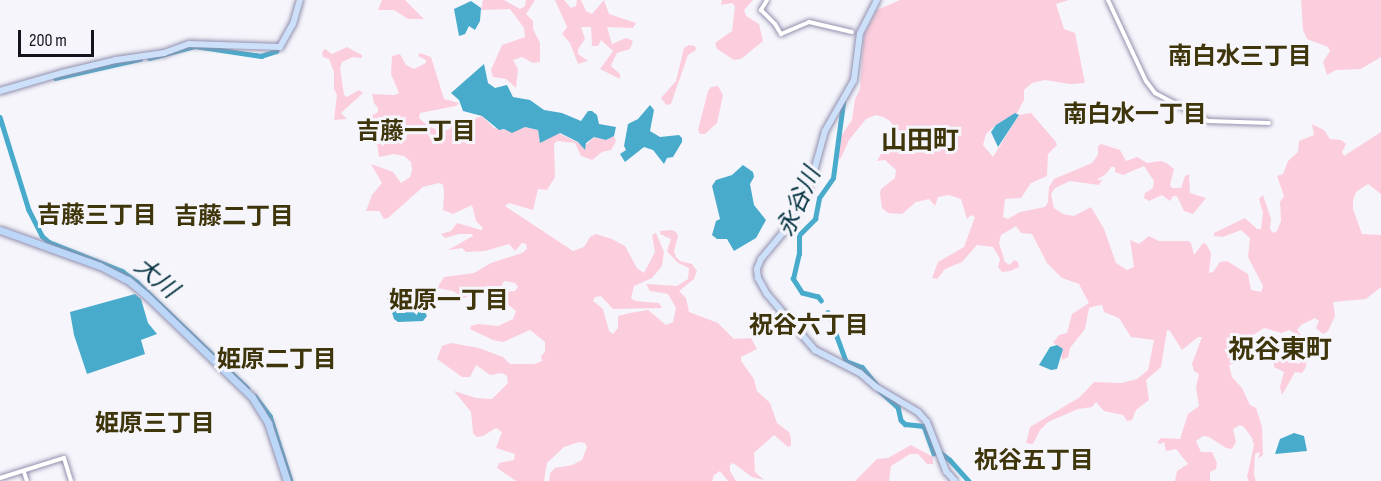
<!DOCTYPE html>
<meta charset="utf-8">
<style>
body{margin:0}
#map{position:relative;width:1381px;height:481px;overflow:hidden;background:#f5f5fb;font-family:"Sofia Sans Condensed","Noto Sans JP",sans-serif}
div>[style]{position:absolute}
.green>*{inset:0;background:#fccedd}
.water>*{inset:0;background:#49abcc}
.river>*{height:4.5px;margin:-2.25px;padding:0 2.25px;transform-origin:2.25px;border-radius:2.25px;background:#49abcc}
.roads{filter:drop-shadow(0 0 2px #928fad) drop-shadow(0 0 2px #928fad)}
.tertiary>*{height:4px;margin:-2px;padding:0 2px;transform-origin:2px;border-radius:2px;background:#fff}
.primary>*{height:6px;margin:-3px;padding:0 3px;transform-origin:3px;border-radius:3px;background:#cde0fa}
.trunk>*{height:7px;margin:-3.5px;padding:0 3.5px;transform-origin:3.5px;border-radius:3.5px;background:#bcd6f8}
span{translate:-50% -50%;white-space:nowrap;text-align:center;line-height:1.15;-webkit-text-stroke:6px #f5f5fb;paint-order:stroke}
.neighbourhood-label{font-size:24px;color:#3e350a;font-weight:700}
.water-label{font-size:24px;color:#01303e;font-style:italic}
.quarter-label{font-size:26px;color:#3e350a;font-weight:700}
.scale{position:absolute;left:18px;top:30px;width:76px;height:27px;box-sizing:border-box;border:3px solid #14121d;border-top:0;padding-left:8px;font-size:18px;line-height:21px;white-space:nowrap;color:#14121d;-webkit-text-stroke:4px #f5f5fb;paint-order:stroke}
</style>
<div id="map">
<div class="green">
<i style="clip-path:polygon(382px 0,405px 0,424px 19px,408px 19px,394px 10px,378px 10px)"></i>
<i style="clip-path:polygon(483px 0,504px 0,520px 9px,525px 6px,526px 0,535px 0,526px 14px,533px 21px,533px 29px,540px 43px,540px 62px,533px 63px,522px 57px,513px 60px,518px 69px,516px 88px,506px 79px,493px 77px,491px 70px,502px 45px,525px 37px,524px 28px,510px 9px,481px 10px)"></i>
<i style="clip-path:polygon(555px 0,564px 0,571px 8px,576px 6px,577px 0,581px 0,586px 11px,592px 14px,604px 0,609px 14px,636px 23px,633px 28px,607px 27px,612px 44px,626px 38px,633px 41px,630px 49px,617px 53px,612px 63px,611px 66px,620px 74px,620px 79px,600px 69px,613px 51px,601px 40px,598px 46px,592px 46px,591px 27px,581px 27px,585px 39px,578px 49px,578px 54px,588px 61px,578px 64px,570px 43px,562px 34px,567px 27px)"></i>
<i style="clip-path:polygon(722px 0,753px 0,744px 10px,746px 16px,759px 24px,763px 41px,741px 59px,734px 60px,717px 49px,715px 43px,732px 31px,735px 6px,732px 3px,721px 5px)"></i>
<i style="clip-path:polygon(900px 0,1069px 0,1056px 4px,1064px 29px,1075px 33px,1085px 83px,1070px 84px,1045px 80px,1032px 83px,1024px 90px,1024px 100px,1017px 113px,996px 125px,986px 134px,983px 145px,993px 157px,1019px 115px,1031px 113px,1056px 142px,1057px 145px,1048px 154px,1047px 176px,1031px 183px,1021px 198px,1005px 199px,1003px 217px,1008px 219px,1020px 212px,1045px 207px,1048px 202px,1049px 187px,1054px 179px,1092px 163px,1098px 155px,1098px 146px,1101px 144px,1120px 150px,1126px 161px,1137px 157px,1147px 163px,1161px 161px,1168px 164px,1174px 169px,1170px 185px,1172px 188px,1181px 188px,1185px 176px,1189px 174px,1190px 193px,1206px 198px,1193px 214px,1184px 211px,1177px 196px,1173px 196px,1170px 201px,1162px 195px,1149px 201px,1144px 198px,1145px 193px,1153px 188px,1154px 181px,1144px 166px,1123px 175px,1115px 172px,1115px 167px,1111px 167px,1106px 174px,1098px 179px,1099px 181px,1103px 179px,1099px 185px,1070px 181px,1055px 188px,1051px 194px,1054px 208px,1063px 214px,1074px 216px,1091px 207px,1104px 229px,1116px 263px,1127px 270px,1134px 267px,1130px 240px,1139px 244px,1149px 236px,1159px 241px,1188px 241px,1191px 243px,1194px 255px,1203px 243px,1206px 244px,1211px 253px,1209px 273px,1213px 272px,1220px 262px,1227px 261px,1248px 274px,1251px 290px,1261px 292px,1263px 286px,1248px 257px,1250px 238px,1241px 230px,1223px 237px,1214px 236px,1214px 233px,1245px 218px,1257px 229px,1261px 229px,1263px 213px,1259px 199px,1263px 195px,1271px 219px,1270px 229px,1273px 233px,1277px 231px,1281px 221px,1280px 202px,1284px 196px,1277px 176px,1283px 174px,1288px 161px,1298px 152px,1299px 141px,1314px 135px,1312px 124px,1324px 130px,1330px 139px,1341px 140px,1346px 144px,1342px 152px,1344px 156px,1381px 132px,1381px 194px,1368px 184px,1356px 192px,1353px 200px,1353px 209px,1362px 234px,1381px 235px,1381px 287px,1366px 299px,1333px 302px,1335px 316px,1328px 331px,1323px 334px,1316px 328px,1319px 321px,1315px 318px,1301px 325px,1297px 330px,1308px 344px,1306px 367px,1302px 373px,1295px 372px,1282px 395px,1280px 387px,1284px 372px,1274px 367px,1274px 363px,1283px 360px,1299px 364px,1302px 359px,1302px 341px,1297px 334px,1289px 330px,1281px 333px,1264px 328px,1253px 335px,1250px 339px,1253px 345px,1245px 360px,1229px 365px,1232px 377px,1242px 388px,1250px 405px,1256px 408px,1262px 427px,1263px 455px,1258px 459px,1260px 452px,1255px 454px,1254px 475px,1256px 481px,1249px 481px,1247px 477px,1254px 445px,1252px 438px,1244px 427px,1240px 425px,1233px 429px,1236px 442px,1232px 449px,1226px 448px,1209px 437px,1203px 436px,1196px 441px,1201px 452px,1212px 452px,1217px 463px,1216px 469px,1210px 472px,1210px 481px,1175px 481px,1177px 471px,1188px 464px,1176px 449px,1166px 451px,1164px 442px,1160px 444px,1157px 443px,1161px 438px,1180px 439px,1188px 414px,1199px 406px,1196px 387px,1199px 374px,1194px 371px,1192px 364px,1202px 337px,1198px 337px,1182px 350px,1170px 331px,1167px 330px,1161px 367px,1146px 380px,1149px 400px,1136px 410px,1132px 420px,1127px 421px,1123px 415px,1104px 411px,1096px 402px,1092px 407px,1078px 409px,1048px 422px,1040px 430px,1033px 444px,1026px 443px,1030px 427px,1080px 397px,1094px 382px,1121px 383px,1137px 379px,1148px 370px,1154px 340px,1131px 337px,1119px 318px,1104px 312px,1102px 305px,1095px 306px,1089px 308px,1085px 329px,1070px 348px,1068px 357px,1062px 360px,1060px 347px,1053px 343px,1059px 335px,1067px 333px,1072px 314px,1089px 303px,1079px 284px,1062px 278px,1047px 263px,1032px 234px,1021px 233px,1016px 226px,1001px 235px,999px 243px,1005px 262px,1010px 265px,1014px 260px,1018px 262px,1019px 267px,1010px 271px,1002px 272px,998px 267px,1000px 259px,993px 247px,977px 245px,962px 262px,945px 269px,937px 279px,932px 278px,938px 262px,964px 247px,975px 217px,971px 215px,967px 219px,961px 199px,949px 195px,938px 197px,935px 206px,929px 199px,916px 202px,902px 214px,888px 213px,882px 208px,880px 194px,881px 189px,895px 178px,896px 170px,885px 160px,877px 161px,895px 129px,890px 121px,883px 117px,876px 115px,866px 119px,849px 140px,841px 158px,836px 159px,841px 136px,852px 120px,855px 99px,860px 89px,864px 35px,877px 10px)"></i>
<i style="clip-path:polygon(1301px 0,1381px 0,1381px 57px,1361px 69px,1336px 70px,1327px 75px,1323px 62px,1330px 51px,1328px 47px,1307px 39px,1303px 30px)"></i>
<i style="clip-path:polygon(689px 45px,695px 46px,696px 50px,688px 55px,673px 98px,671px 104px,666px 105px,661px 98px,676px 81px,684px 48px)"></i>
<i style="clip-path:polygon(347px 47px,362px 55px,362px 58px,353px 57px,342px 62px,340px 68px,344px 95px,347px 97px,359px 90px,363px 93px,341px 113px,347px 119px,334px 120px,337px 95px,334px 89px,334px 72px,329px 59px,323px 57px,322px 52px,325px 49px,332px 54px)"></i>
<i style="clip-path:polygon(420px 53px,431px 57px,444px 99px,459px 103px,456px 106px,420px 113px,419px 118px,428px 126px,440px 131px,447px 130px,451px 128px,450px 120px,458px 124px,482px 116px,494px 128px,510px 131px,525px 127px,538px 130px,540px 142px,558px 133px,585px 146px,594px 137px,606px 140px,614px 136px,616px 141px,611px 150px,602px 152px,592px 160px,581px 156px,575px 143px,557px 141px,554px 144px,555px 177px,547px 190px,538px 189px,533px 210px,509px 203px,505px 206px,573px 251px,584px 247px,590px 237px,596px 234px,612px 239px,625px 246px,637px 268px,644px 273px,655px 252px,652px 235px,656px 233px,664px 252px,662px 266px,652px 278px,634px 286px,631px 298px,635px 301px,659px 303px,662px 308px,613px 309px,601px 296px,595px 297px,593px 301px,603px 309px,609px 331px,613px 334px,618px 328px,618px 316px,630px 313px,648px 310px,666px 325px,673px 322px,676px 308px,668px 294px,650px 291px,646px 284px,677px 286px,688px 279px,689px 268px,678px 263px,667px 251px,671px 239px,660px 234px,660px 231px,672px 230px,676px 232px,678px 236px,674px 251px,676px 257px,680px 261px,692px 264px,697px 271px,694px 279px,679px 291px,686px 298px,689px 312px,718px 323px,734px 339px,751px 338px,757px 349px,741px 357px,741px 361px,754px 379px,757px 391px,770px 403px,777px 423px,789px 432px,791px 438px,791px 446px,788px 447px,774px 435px,754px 453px,755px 472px,764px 480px,752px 477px,733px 463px,730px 465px,730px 471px,736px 481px,728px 481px,720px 471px,714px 475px,712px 481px,549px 481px,550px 473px,555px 468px,572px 465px,582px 460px,587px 447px,585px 443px,579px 442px,564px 447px,547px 463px,544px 481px,516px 481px,497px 468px,499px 463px,514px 460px,515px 454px,496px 448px,502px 432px,496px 428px,483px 436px,477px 437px,473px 433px,471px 412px,454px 391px,476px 398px,492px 399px,508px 383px,507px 376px,502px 373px,490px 375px,476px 365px,470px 377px,462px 377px,437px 359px,442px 346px,451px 343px,479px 348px,503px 357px,510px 364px,535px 364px,542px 361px,541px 356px,545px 352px,545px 342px,530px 330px,503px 342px,493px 340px,470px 329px,471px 326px,478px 324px,498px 326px,513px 319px,516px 311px,498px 297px,497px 293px,515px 291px,518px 287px,515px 283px,504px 281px,500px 289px,487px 287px,464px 298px,453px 291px,437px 288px,444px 277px,474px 273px,491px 263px,522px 253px,527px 249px,526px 244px,522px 243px,515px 251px,509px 244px,485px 251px,466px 252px,462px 248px,448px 250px,473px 236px,472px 234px,459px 234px,445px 238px,441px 234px,451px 231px,457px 223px,481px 230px,483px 228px,476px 221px,472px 205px,453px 214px,443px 210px,444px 191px,443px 185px,439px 183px,423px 187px,388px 218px,384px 219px,379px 211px,366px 211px,372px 195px,382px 183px,371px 164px,393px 172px,401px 183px,410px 177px,412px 170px,411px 162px,404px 156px,394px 154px,379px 157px,377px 144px,405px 140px,408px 132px,396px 133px,388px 129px,383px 134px,370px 136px,367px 133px,366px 119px,378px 112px,378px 108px,374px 103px,372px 94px,394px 95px,399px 93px,391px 74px,392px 56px,400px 54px,406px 65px,414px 69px,426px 63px,426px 60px,418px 56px)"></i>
<i style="clip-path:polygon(718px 86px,723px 95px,717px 123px,705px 134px,700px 134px,698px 130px,708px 91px,711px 87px)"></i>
<i style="clip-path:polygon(911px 445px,933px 457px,933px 464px,927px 464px,918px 454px,910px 454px,891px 466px,889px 481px,855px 481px,877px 459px,888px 458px)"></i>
</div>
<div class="water">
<i style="clip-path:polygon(471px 1px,481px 8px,480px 21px,475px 30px,469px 26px,465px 34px,459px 36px,454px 9px)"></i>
<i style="clip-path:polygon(484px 64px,488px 83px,495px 88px,507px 85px,513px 97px,530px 100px,544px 110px,562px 113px,581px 121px,588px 111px,592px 111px,597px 115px,599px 124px,616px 127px,614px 136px,606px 140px,594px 137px,586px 143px,585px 150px,578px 142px,560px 133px,540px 143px,538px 130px,525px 127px,512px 133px,504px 129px,499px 130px,482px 116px,463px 111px,459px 100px,451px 93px)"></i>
<i style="clip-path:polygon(650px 105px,654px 110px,650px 131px,660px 137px,679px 135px,682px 138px,682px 142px,673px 157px,667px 158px,664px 164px,653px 150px,644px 147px,625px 162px,620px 154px,626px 150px,624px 146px,628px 124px,638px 119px)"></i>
<i style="clip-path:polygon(1015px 113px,1019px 115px,998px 147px,991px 132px,996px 125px)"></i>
<i style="clip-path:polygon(743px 165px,753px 172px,754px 177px,750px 184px,754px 205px,766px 220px,756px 238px,734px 251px,727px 239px,717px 239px,712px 235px,716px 221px,720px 219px,712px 186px,716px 180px,732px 175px)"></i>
<i style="clip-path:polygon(406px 286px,410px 286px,416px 301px,422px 306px,427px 316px,423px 321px,398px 322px,394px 319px,387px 297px)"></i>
<i style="clip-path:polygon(135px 294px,141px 299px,148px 323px,157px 334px,141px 340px,145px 354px,87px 374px,74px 335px,70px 312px)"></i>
<i style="clip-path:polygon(1057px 345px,1063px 349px,1057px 369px,1051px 370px,1039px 365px,1050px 347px)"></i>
<i style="clip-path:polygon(1294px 433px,1304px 436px,1307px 451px,1275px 454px,1280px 439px)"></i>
</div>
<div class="river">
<i style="left:149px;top:58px;width:48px;rotate:-14.6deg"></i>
<i style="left:195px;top:46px;width:67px;rotate:8.6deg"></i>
<i style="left:261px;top:56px;width:16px;rotate:-18deg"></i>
<i style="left:276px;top:51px;width:5px;rotate:-68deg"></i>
<i style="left:55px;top:78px;width:87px;rotate:-12.6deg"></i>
<i style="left:0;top:117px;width:97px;rotate:72.7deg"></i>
<i style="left:29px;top:210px;width:29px;rotate:63deg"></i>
<i style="left:42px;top:236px;width:9px;rotate:41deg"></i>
<i style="left:49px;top:242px;width:79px;rotate:21.7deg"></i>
<i style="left:122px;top:271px;width:19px;rotate:36deg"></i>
<i style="left:137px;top:282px;width:153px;rotate:43.9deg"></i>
<i style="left:821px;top:301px;width:5px;rotate:-127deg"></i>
<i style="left:818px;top:297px;width:16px;rotate:-166deg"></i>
<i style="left:802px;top:293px;width:17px;rotate:-123deg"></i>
<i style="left:793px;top:279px;width:26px;rotate:-77deg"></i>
<i style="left:799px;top:254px;width:19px;rotate:-90deg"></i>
<i style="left:799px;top:235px;width:23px;rotate:-45deg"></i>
<i style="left:815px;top:219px;width:21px;rotate:-79deg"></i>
<i style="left:819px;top:198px;width:24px;rotate:-55deg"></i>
<i style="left:833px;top:178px;width:76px;rotate:-82.4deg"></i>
<i style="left:828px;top:312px;width:52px;rotate:69.8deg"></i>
<i style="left:846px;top:361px;width:17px;rotate:21deg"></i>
<i style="left:862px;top:367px;width:22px;rotate:51deg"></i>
<i style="left:880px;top:391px;width:24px;rotate:42deg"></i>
<i style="left:898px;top:407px;width:13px;rotate:77deg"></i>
<i style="left:901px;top:420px;width:6px;rotate:45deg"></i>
<i style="left:905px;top:424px;width:19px;rotate:6deg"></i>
<i style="left:924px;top:426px;width:29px;rotate:70deg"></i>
<i style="left:934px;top:453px;width:7px"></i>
<i style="left:941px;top:453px;width:11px;rotate:38deg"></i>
<i style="left:950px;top:460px;width:28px;rotate:48deg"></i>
<i style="left:255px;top:396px;width:25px;rotate:53deg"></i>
<i style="left:270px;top:416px;width:68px;rotate:72.1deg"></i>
</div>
<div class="roads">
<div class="tertiary">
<i style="left:767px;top:0;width:12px;rotate:121deg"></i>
<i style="left:761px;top:10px;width:20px;rotate:45deg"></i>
<i style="left:775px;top:24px;width:12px;rotate:59deg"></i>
<i style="left:781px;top:34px;width:30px;rotate:-23deg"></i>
<i style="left:809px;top:22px;width:44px;rotate:13.1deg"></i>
<i style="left:1108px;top:0;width:89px;rotate:64.9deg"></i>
<i style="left:1146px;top:81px;width:15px;rotate:53deg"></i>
<i style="left:1155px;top:93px;width:60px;rotate:27.8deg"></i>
<i style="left:1208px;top:121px;width:61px;rotate:1.9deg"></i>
<i style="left:24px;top:472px;width:9px;rotate:72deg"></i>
<i style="left:0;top:478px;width:67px;rotate:-17.4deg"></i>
<i style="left:64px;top:458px;width:24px;rotate:73deg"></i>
</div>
<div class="primary">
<i style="left:877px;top:0;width:37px;rotate:117deg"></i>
<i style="left:860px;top:33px;width:47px;rotate:97.3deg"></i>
<i style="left:854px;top:80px;width:59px;rotate:119.6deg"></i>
<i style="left:825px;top:131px;width:53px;rotate:105.4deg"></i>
<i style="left:811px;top:182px;width:46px;rotate:116deg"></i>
<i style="left:791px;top:223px;width:47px;rotate:129.8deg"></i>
<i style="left:761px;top:259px;width:11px;rotate:112deg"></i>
<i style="left:757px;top:269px;width:9px;rotate:84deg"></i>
<i style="left:758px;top:278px;width:18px;rotate:61deg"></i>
<i style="left:767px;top:294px;width:74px;rotate:49.4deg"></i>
<i style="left:815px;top:350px;width:51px;rotate:27.1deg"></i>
<i style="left:860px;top:373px;width:21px;rotate:41deg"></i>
<i style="left:876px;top:387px;width:49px;rotate:30.8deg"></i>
<i style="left:918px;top:412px;width:13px;rotate:48deg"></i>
<i style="left:927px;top:422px;width:53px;rotate:68.8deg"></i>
<i style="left:946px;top:471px;width:13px;rotate:48deg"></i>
<i style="left:0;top:91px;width:65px;rotate:-16.2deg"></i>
<i style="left:62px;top:73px;width:56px;rotate:-13.5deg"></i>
<i style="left:116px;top:60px;width:49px;rotate:-8.3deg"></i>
<i style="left:164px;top:53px;width:27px;rotate:-20deg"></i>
<i style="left:189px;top:44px;width:91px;rotate:1.9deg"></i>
<i style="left:280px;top:47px;width:26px;rotate:-61deg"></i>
<i style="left:293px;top:24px;width:25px;rotate:-74deg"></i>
</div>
<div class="trunk">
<i style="left:0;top:230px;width:106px;rotate:19.8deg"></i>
<i style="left:100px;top:266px;width:31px;rotate:27deg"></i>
<i style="left:128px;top:280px;width:23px;rotate:40deg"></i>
<i style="left:146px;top:295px;width:147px;rotate:43.9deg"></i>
<i style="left:252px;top:397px;width:31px;rotate:58deg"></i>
<i style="left:268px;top:423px;width:61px;rotate:71.9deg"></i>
</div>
</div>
<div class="neighbourhood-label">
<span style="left:1240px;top:57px">南白水三丁目</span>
<span style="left:1135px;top:115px">南白水一丁目</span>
<span style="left:416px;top:132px">吉藤一丁目</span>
<span style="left:97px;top:216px">吉藤三丁目</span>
<span style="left:234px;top:217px">吉藤二丁目</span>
<span style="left:449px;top:301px">姫原一丁目</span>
<span style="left:809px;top:326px">祝谷六丁目</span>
<span style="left:277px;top:360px">姫原二丁目</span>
<span style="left:155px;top:424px">姫原三丁目</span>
<span style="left:1034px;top:461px">祝谷五丁目</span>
</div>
<div class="water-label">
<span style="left:799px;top:202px;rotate:-66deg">永谷川</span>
<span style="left:156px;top:278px;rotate:40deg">大川</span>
</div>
<div class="quarter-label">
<span style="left:920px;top:142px">山田町</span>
<span style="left:1280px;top:351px">祝谷東町</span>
</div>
<div class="scale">200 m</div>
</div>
